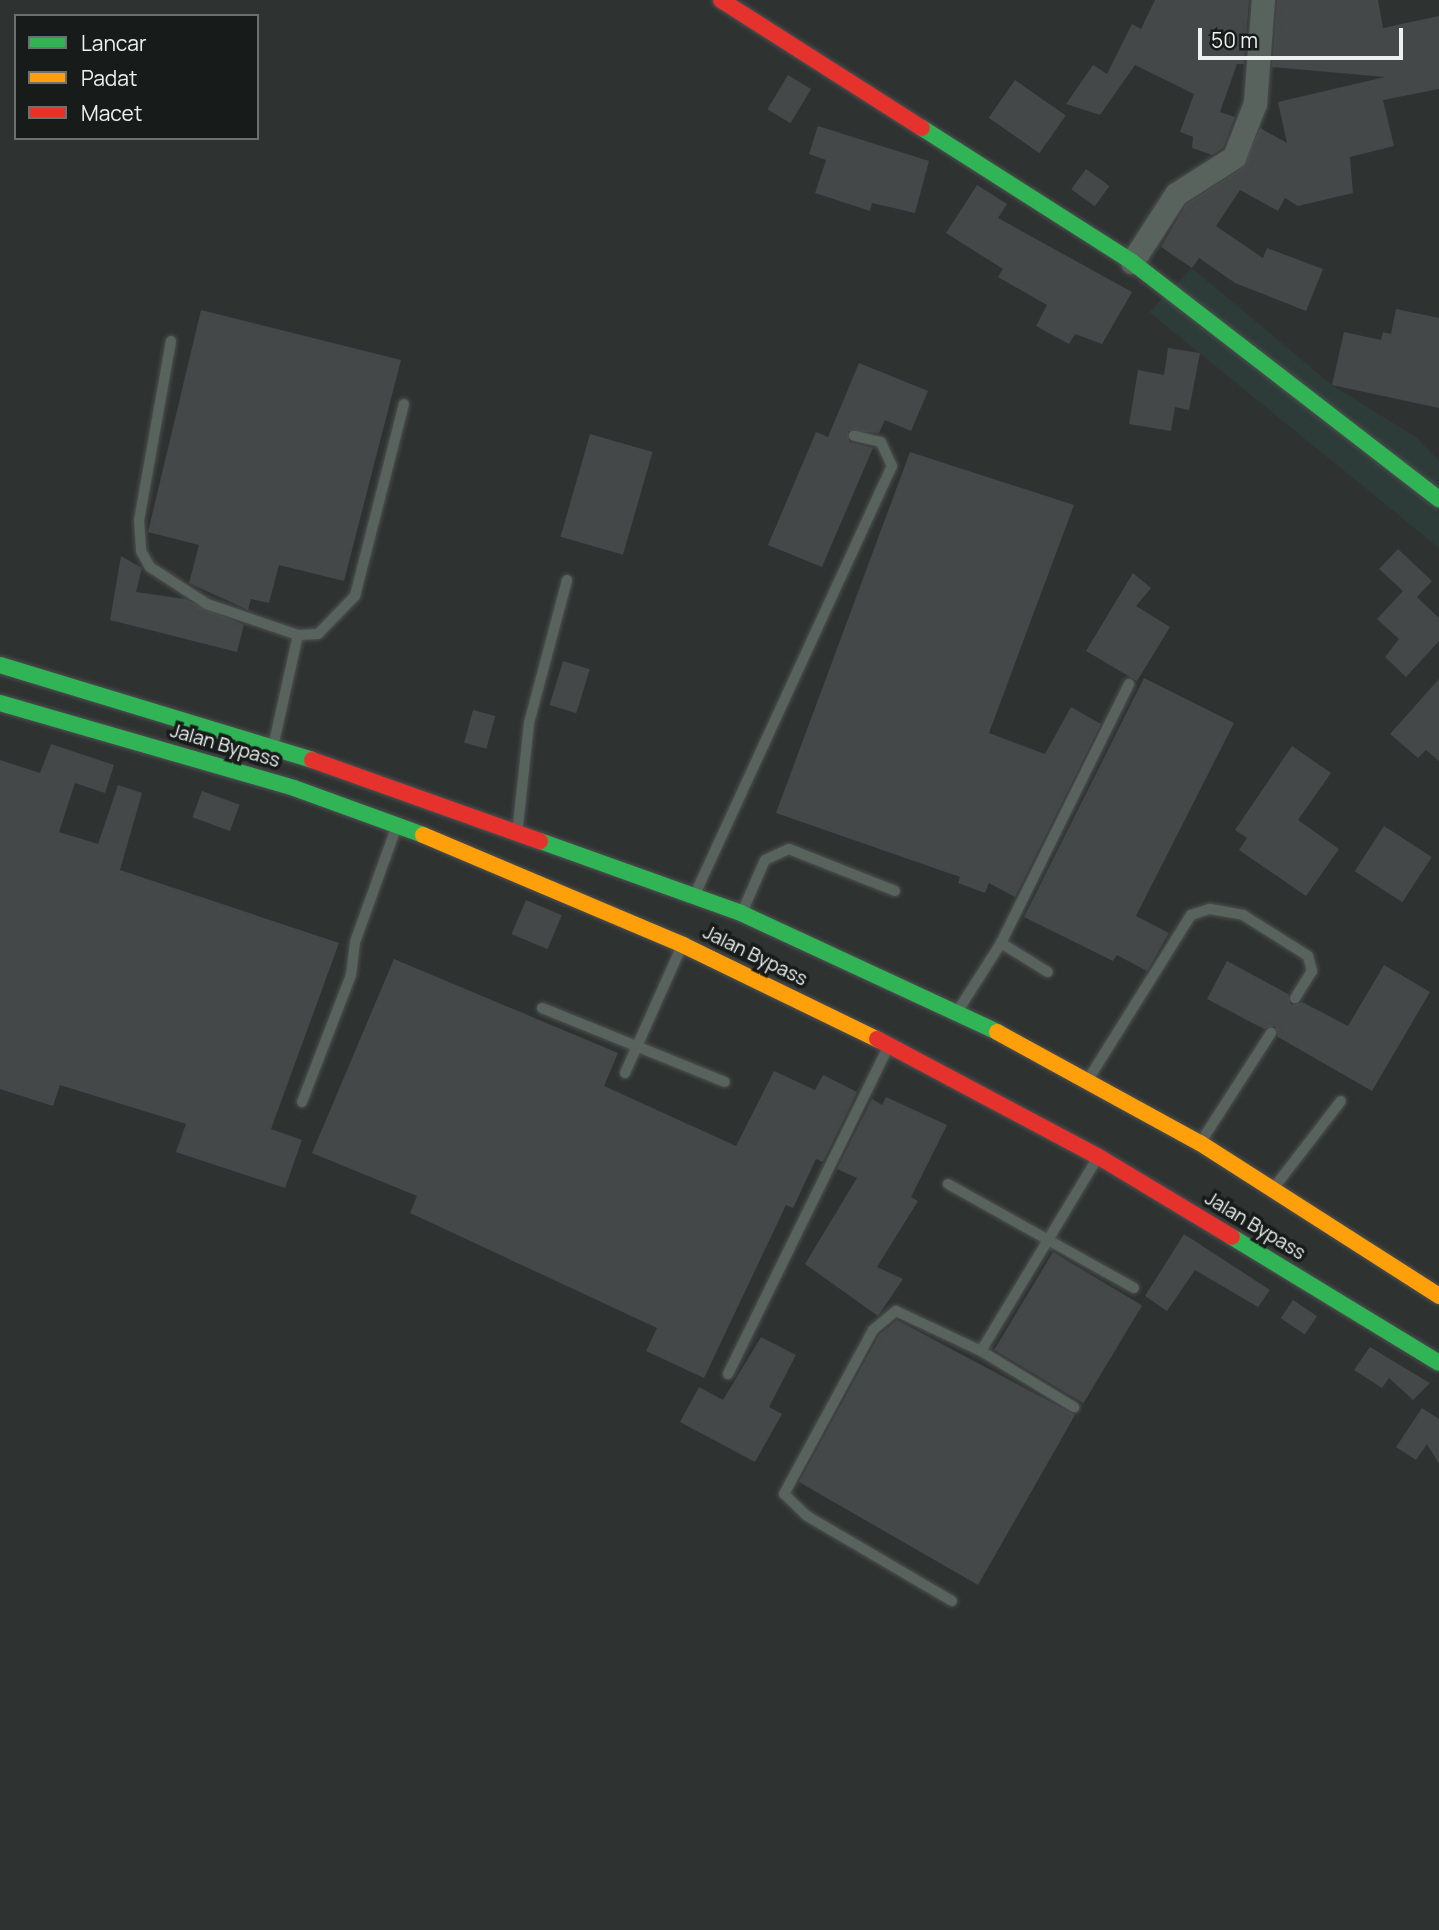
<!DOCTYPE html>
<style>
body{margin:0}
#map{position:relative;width:1439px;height:1930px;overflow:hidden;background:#2e3231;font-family:Manrope,sans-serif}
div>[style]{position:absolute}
.built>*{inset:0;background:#2e3c39}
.building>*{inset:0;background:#454848;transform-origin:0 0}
.roads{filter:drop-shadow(0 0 2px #4d5050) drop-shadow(0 0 2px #4d5050)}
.lane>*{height:10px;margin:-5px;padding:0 5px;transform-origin:5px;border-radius:5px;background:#58635e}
.street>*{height:23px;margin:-11.5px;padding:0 11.5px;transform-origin:11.5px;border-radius:11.5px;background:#58635e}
.fast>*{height:16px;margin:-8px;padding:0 8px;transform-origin:8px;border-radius:8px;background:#30b455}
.slow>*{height:16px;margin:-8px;padding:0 8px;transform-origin:8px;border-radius:8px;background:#ff9f0a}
.jam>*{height:16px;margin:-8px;padding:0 8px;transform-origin:8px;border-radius:8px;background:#e5322d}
span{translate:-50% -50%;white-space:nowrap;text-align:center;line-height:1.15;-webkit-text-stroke:7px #171b1a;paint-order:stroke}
.street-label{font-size:19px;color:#ecf1f0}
.legend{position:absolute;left:14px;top:14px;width:245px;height:126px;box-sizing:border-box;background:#171b1a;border:2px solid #6c7170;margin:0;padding:9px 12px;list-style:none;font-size:21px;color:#ecf1f0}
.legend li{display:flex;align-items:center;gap:14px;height:35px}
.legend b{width:35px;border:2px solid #6c7170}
.scale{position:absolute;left:1198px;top:28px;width:205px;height:32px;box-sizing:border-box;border:4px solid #ecf1f0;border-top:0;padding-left:9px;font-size:21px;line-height:24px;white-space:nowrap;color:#ecf1f0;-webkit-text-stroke:5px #171b1a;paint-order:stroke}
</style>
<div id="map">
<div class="built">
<i style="clip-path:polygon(1192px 268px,1332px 385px,1417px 438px,1439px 461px,1439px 548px,1149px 312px)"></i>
</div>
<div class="building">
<i style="clip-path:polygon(1155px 0,1249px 0,1244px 64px,1237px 64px,1220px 112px,1235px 117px,1223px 148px,1212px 155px,1192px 148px,1193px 137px,1180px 132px,1194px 94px,1135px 65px,1100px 115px,1066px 104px,1093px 65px,1107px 74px,1132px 24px,1141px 29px)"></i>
<i style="clip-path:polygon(1277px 0,1378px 0,1383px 28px,1439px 16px,1439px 89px,1383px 100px,1394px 146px,1350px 157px,1353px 193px,1298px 206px,1285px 198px,1278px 211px,1240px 190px,1216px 226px,1263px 258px,1267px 248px,1323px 269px,1306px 311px,1235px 283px,1199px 258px,1192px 268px,1161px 247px,1186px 204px,1242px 168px,1260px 128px,1287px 143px,1278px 102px,1385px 77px,1272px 67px)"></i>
<i style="left:788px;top:75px;width:27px;height:40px;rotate:31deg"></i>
<i style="left:1015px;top:80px;width:62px;height:46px;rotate:35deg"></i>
<i style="clip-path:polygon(818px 126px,929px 161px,915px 213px,872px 203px,870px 211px,815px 193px,826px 160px,809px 154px)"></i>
<i style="left:1086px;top:169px;width:29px;height:25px;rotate:36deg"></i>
<i style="clip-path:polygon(977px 185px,1007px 204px,998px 218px,1132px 292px,1102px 344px,1075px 334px,1069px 344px,1036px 326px,1047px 305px,998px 277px,1003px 269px,946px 233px)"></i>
<i style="clip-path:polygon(1396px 309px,1439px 318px,1439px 408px,1332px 385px,1344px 332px,1381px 340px,1383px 332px,1391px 334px)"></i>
<i style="clip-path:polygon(201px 310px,401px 360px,344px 581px,279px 565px,269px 603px,251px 599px,248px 610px,189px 583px,199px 545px,148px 532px)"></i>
<i style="clip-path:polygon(1168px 348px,1200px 353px,1189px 410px,1175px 407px,1171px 431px,1129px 424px,1138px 370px,1164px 375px)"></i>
<i style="clip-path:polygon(859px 363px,928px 391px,911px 431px,885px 420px,879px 433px,848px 431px,849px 442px,873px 448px,822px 567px,768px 545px,816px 432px,828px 437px)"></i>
<i style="left:590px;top:434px;width:65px;height:107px;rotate:16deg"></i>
<i style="clip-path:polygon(910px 452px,1074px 505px,989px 733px,1045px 754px,1071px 707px,1101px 724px,1015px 897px,989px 883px,985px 893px,958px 883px,960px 877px,776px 813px)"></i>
<i style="clip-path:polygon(1398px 549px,1432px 581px,1417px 597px,1439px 618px,1439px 641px,1406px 677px,1385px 657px,1399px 639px,1377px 619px,1403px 591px,1379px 569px)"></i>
<i style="clip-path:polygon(121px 556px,142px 568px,136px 592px,185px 599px,244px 625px,237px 652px,110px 620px)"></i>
<i style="clip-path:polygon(1133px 573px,1151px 588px,1136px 606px,1170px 627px,1137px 681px,1086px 651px)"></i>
<i style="left:563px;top:661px;width:28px;height:46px;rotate:17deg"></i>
<i style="clip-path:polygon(1144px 678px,1234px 723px,1136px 916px,1169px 933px,1147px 971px,1117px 955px,1113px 961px,1024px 917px)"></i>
<i style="clip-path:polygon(1439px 679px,1439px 761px,1426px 750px,1418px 758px,1390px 734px)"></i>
<i style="left:473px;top:710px;width:23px;height:34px;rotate:15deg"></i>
<i style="clip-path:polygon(51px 744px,114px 765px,105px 793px,75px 783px,59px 832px,98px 844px,118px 785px,142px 793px,120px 870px,339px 943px,271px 1129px,302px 1140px,285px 1188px,176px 1152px,186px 1124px,60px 1085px,53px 1106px,0 1089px,0 760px,40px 773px)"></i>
<i style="clip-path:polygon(1292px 746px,1331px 773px,1298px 820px,1339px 849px,1306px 896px,1239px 850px,1247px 838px,1235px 830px)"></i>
<i style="left:202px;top:791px;width:40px;height:28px;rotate:20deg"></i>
<i style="left:1384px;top:826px;width:57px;height:54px;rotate:33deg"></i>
<i style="left:526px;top:900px;width:39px;height:37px;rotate:23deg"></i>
<i style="clip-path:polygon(394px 959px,618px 1053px,604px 1086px,736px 1146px,774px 1071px,815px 1090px,823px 1075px,857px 1092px,823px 1162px,816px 1159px,793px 1208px,786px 1205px,704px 1378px,646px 1351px,657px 1328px,410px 1213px,417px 1196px,312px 1153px)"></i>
<i style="clip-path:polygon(1227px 961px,1288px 994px,1291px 1005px,1302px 1002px,1348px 1026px,1384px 965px,1430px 992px,1372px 1091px,1278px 1037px,1275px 1026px,1264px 1029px,1207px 999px)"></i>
<i style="clip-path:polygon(886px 1097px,947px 1125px,911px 1197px,918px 1201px,877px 1267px,903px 1279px,878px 1316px,805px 1264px,857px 1178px,837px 1169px,872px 1099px,882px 1105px)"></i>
<i style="clip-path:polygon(1184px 1234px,1270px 1290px,1258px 1307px,1195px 1270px,1167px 1311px,1145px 1296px)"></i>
<i style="left:1053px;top:1252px;width:104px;height:114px;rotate:31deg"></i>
<i style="left:1293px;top:1300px;width:29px;height:22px;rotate:34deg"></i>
<i style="clip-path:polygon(897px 1320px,1075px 1415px,978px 1585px,799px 1482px,879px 1335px)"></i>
<i style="clip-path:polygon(761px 1337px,796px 1355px,769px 1407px,782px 1414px,755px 1462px,680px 1422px,699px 1387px,723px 1400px)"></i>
<i style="clip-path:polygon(1370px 1347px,1428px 1382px,1430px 1383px,1413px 1400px,1389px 1378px,1382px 1388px,1354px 1370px)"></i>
<i style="clip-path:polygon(1422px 1408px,1439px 1419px,1439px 1464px,1427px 1444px,1416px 1460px,1396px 1447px)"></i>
</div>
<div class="roads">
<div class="lane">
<i style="left:171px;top:341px;width:182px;rotate:100.1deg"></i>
<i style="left:139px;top:520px;width:31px;rotate:86deg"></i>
<i style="left:141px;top:551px;width:18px;rotate:61deg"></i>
<i style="left:150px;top:567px;width:68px;rotate:33deg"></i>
<i style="left:207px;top:604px;width:96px;rotate:18.8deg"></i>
<i style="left:298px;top:635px;width:110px;rotate:102.6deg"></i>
<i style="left:298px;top:635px;width:20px;rotate:-3deg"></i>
<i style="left:318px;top:634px;width:53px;rotate:-45.8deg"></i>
<i style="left:355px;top:596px;width:198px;rotate:-75.7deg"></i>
<i style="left:518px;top:825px;width:103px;rotate:-83.8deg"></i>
<i style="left:529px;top:723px;width:148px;rotate:-75.1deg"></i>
<i style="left:696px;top:892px;width:469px;rotate:-65.3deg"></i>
<i style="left:892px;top:466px;width:26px;rotate:-115deg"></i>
<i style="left:881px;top:442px;width:28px;rotate:-167deg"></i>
<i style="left:744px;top:908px;width:52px;rotate:-66.4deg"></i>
<i style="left:765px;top:860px;width:26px;rotate:-25deg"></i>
<i style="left:789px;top:849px;width:114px;rotate:21.6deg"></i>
<i style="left:1001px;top:943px;width:55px;rotate:31.7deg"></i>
<i style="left:961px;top:1006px;width:75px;rotate:-57.6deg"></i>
<i style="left:1001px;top:943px;width:289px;rotate:-63.7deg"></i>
<i style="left:542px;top:1008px;width:197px;rotate:22deg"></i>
<i style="left:625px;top:1073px;width:135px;rotate:-65.9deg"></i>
<i style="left:1091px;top:1075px;width:189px;rotate:-58deg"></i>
<i style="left:1191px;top:915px;width:20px;rotate:-18deg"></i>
<i style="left:1210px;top:909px;width:34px;rotate:10deg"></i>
<i style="left:1243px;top:915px;width:77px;rotate:32.2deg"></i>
<i style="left:1308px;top:956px;width:16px;rotate:75deg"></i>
<i style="left:1312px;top:971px;width:32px;rotate:122deg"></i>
<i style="left:302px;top:1102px;width:136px;rotate:-68.9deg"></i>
<i style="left:351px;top:975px;width:33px;rotate:-83deg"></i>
<i style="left:355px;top:942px;width:118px;rotate:-70.2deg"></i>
<i style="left:1204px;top:1137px;width:124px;rotate:-57.2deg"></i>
<i style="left:948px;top:1184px;width:213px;rotate:29.2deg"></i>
<i style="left:1276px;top:1185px;width:106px;rotate:-52.3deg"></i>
<i style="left:981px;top:1351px;width:221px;rotate:-58.9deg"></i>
<i style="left:728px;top:1374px;width:361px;rotate:-63.9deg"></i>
<i style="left:952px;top:1601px;width:168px;rotate:-149.6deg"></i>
<i style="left:807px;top:1516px;width:32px;rotate:-136deg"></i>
<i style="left:784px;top:1494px;width:187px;rotate:-61.5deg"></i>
<i style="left:873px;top:1330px;width:30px;rotate:-40deg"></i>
<i style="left:896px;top:1311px;width:94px;rotate:25.2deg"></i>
<i style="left:981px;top:1351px;width:109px;rotate:31.1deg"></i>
</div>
<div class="street">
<i style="left:1132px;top:262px;width:81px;rotate:-57.1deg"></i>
<i style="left:1176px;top:194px;width:69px;rotate:-32.5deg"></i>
<i style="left:1234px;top:157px;width:58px;rotate:-68.7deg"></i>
<i style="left:1255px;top:103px;width:103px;rotate:-85.6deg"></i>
</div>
<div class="fast">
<i style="left:922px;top:128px;width:249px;rotate:32.5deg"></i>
<i style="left:1132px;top:262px;width:388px;rotate:37.7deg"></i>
<i style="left:0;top:665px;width:326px;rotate:16.9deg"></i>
<i style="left:0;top:703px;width:306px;rotate:16.1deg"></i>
<i style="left:294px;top:788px;width:137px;rotate:20deg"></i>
<i style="left:540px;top:841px;width:214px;rotate:19.7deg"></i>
<i style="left:741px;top:913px;width:282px;rotate:24.9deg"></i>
<i style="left:1232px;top:1237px;width:242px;rotate:31.3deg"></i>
</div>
<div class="slow">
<i style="left:423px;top:835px;width:282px;rotate:22.9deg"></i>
<i style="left:683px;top:945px;width:216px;rotate:25.9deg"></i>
<i style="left:997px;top:1032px;width:231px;rotate:28.7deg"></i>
<i style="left:1200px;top:1143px;width:284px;rotate:32.6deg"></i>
</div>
<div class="jam">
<i style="left:721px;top:0;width:238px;rotate:32.5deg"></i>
<i style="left:312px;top:760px;width:242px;rotate:19.6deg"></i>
<i style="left:877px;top:1039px;width:251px;rotate:28deg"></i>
<i style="left:1099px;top:1157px;width:155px;rotate:31deg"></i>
</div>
</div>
<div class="street-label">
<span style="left:225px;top:746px;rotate:16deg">Jalan Bypass</span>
<span style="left:755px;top:956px;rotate:26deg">Jalan Bypass</span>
<span style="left:1255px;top:1226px;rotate:31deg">Jalan Bypass</span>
</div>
<ul class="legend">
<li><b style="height:9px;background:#30b455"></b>Lancar</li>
<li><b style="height:9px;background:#ff9f0a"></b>Padat</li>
<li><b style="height:9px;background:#e5322d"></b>Macet</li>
</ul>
<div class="scale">50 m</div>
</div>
